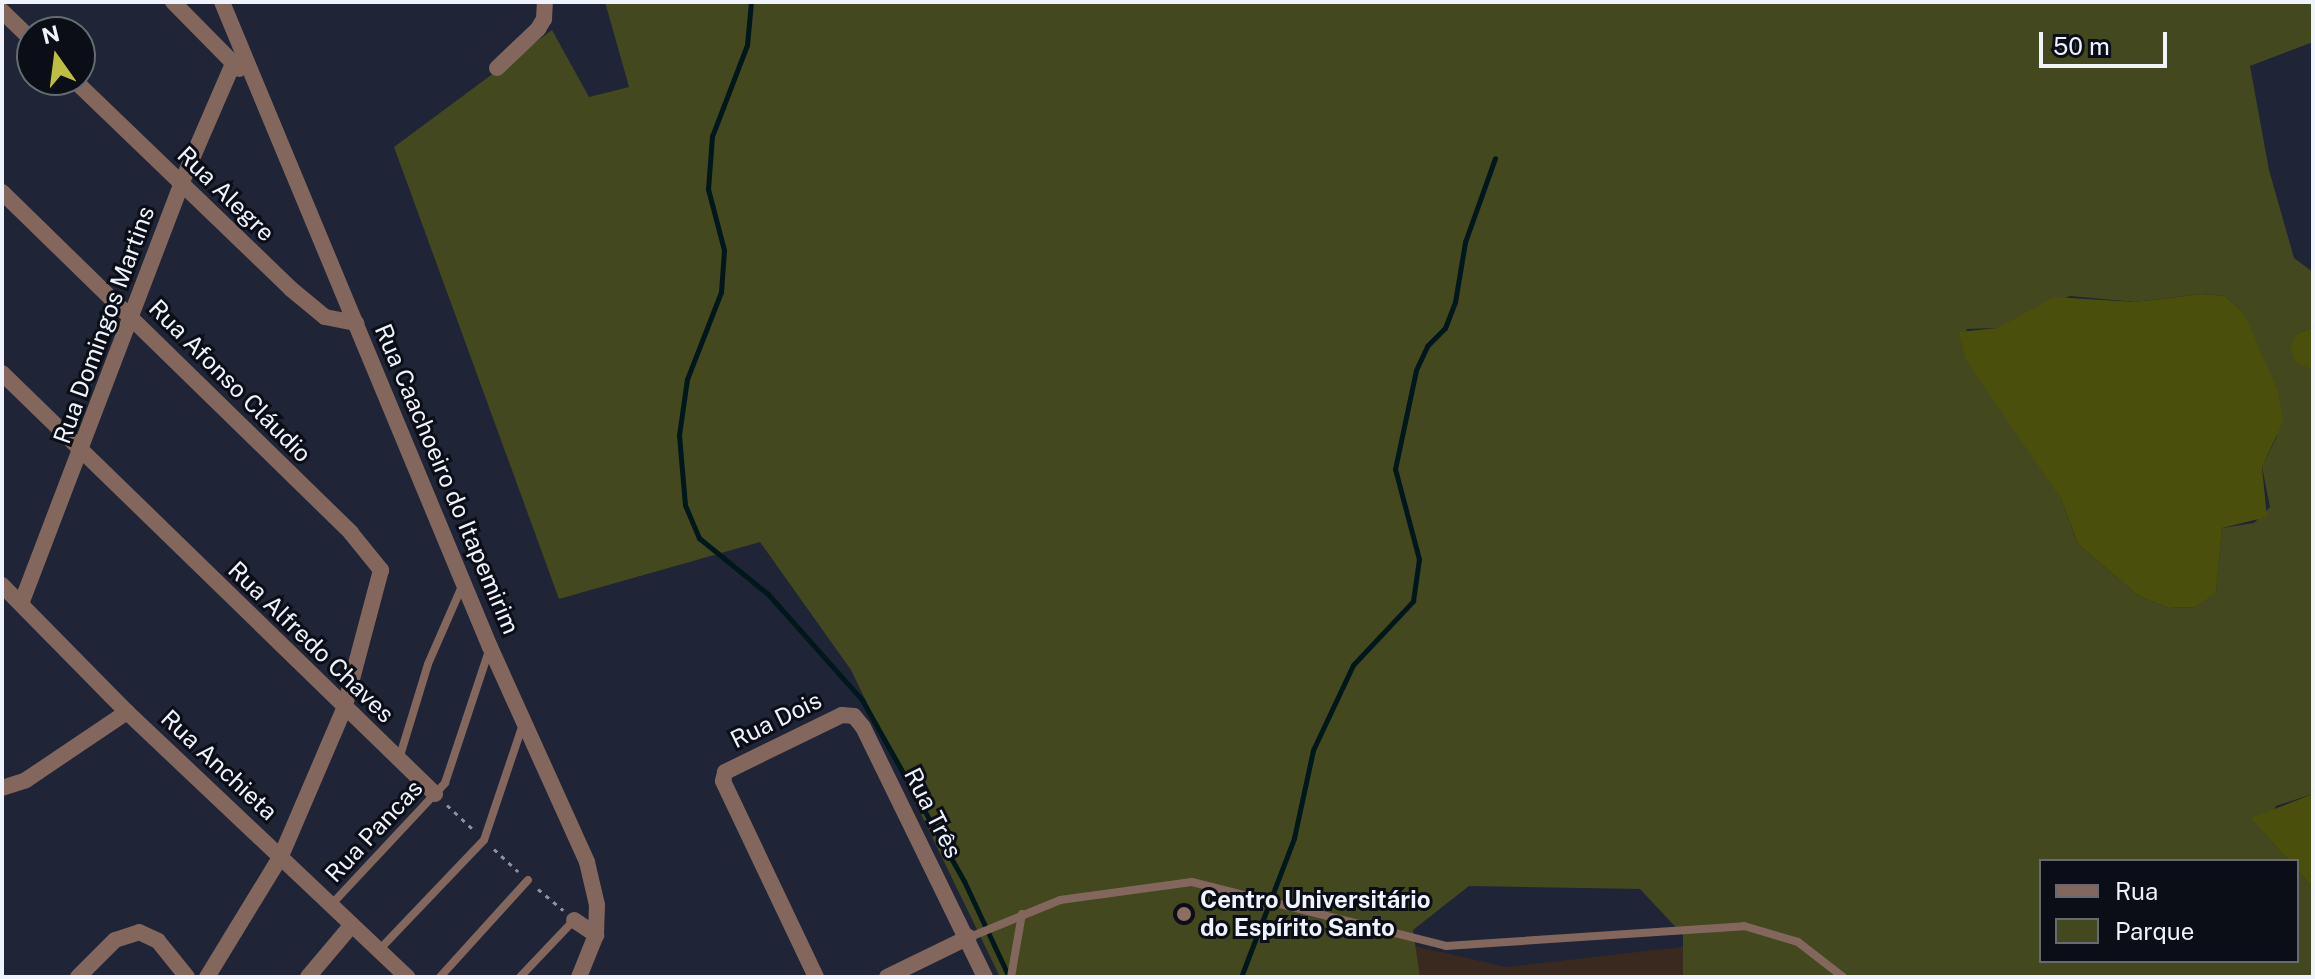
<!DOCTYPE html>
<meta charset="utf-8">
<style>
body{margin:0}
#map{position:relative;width:2315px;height:979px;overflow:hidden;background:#1f2436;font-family:"Public Sans",sans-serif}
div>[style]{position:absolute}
.education>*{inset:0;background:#39291f}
.green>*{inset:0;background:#43481e}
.forest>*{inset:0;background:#4a4f0b}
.stream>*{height:5px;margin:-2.5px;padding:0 2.5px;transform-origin:2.5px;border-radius:2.5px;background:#00181c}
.path>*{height:3px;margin-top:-1.5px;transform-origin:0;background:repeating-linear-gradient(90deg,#8e92a0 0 4px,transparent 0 10px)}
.service>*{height:8px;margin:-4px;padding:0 4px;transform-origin:4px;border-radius:4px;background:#83675d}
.minor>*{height:16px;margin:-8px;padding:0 8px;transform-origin:8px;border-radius:8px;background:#83675d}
.dots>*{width:22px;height:22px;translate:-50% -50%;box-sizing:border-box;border:4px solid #0b0e16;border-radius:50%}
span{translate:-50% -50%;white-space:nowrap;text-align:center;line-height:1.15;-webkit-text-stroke:6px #0b0e16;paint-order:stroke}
.street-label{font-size:24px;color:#eff3fd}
.poi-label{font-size:24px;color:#eff3fd;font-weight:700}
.left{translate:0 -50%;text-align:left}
.frame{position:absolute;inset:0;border:4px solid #eff3fd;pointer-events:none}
.legend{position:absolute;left:2039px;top:859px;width:260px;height:104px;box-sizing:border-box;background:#0b0e16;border:2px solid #666a72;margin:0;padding:10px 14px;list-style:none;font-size:24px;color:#eff3fd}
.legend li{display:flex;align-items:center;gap:16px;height:40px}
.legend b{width:40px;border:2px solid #666a72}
.north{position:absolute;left:16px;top:16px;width:80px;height:80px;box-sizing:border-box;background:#0b0e16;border:2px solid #666a72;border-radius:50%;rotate:346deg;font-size:22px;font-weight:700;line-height:32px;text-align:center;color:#eff3fd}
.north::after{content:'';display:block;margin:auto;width:28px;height:36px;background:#c0be41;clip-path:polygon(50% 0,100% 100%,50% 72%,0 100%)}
.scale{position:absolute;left:2039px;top:32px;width:128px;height:36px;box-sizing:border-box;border:4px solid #eff3fd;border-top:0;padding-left:10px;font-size:24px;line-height:28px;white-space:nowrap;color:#eff3fd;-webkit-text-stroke:6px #0b0e16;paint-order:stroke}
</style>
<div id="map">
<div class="education">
<i style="clip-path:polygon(1181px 892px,1506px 967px,1759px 938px,1808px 977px,1019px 977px)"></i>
</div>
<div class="green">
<i style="clip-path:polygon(evenodd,605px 2px,2313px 2px,2313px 42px,2250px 66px,2269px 170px,2294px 258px,2313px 272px,2313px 328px,2298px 333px,2313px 370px,2313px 794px,2276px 806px,2263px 831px,2289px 861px,2041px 861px,2041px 961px,2297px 961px,2297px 870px,2313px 888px,2313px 977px,1683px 977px,1683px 935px,1640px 889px,1469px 886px,1413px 930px,1420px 977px,1000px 977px,851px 670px,760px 542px,559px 599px,394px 147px,552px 30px,589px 97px,629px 87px,605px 2px,2202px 294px,2225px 296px,2244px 313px,2277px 436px,2262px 467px,2270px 507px,2254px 523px,2222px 528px,2216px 591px,2196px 607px,2168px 608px,2137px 595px,2078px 544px,2061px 499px,1966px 329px,1997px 328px,2070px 296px,2135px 302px,2202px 294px)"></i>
</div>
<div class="forest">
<i style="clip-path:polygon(2202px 294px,2225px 296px,2244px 313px,2278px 391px,2283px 422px,2262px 467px,2267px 517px,2222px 528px,2216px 592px,2196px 607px,2168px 608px,2137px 595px,2078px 544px,2061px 499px,1966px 360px,1959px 332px,1997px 328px,2054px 297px,2135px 302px)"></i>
<i style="clip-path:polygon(2313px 328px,2313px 376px,2313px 370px,2296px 363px,2290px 347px,2298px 333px)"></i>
<i style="clip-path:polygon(2313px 794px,2313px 888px,2297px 870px,2297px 861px,2289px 861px,2251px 818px)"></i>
</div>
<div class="stream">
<i style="left:751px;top:2px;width:43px;rotate:95.3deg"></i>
<i style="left:747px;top:45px;width:97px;rotate:111deg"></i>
<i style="left:712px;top:136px;width:53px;rotate:94.3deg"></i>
<i style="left:708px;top:189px;width:63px;rotate:75.3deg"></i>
<i style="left:724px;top:250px;width:42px;rotate:94.1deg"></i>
<i style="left:721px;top:292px;width:93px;rotate:111.3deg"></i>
<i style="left:687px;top:379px;width:57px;rotate:98.1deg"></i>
<i style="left:679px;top:435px;width:70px;rotate:85.1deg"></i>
<i style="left:685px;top:505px;width:36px;rotate:67deg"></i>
<i style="left:699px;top:538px;width:89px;rotate:39.1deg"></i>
<i style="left:768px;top:594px;width:142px;rotate:48.4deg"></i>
<i style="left:862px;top:700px;width:208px;rotate:60.6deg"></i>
<i style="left:964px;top:881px;width:106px;rotate:64.9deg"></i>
<i style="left:1241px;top:977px;width:149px;rotate:-69.1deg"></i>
<i style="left:1294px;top:838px;width:90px;rotate:-77.8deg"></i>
<i style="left:1313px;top:750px;width:94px;rotate:-64.8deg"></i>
<i style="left:1353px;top:665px;width:88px;rotate:-46.8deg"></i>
<i style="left:1413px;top:601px;width:42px;rotate:-81.9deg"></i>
<i style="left:1419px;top:559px;width:93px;rotate:-104.9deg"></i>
<i style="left:1395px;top:469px;width:101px;rotate:-78deg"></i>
<i style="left:1416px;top:370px;width:26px;rotate:-65deg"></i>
<i style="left:1427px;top:346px;width:25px;rotate:-45deg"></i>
<i style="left:1445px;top:328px;width:28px;rotate:-69deg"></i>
<i style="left:1455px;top:302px;width:61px;rotate:-80.5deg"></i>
<i style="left:1465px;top:242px;width:89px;rotate:-70.3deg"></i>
</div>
<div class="path">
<i style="left:447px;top:805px;width:37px;rotate:43deg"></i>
<i style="left:494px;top:849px;width:33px;rotate:43deg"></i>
<i style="left:538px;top:889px;width:33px;rotate:40deg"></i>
</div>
<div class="service">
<i style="left:399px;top:759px;width:99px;rotate:-73deg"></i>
<i style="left:428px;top:664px;width:87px;rotate:-66.4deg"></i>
<i style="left:331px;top:905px;width:167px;rotate:-46.9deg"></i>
<i style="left:445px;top:783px;width:139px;rotate:-71.6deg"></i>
<i style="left:970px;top:937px;width:97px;rotate:-22.3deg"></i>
<i style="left:1060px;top:900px;width:133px;rotate:-7.8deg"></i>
<i style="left:1192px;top:882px;width:262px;rotate:14.1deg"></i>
<i style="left:1446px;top:946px;width:299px;rotate:-3.8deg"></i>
<i style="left:1744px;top:926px;width:56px;rotate:16.5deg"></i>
<i style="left:1798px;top:942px;width:57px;rotate:37.9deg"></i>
<i style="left:379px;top:950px;width:152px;rotate:-46.3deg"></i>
<i style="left:484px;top:840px;width:122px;rotate:-71.4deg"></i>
<i style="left:440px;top:977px;width:131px;rotate:-47.8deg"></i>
<i style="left:520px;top:977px;width:79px;rotate:-46.5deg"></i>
<i style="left:1011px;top:977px;width:64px;rotate:-80.1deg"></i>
</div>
<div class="minor">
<i style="left:173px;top:2px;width:94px;rotate:45.4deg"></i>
<i style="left:222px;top:2px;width:698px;rotate:67.44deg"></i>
<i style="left:490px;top:647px;width:236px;rotate:65.7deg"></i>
<i style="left:587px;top:862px;width:44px;rotate:76.9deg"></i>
<i style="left:597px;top:905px;width:30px;rotate:92deg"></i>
<i style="left:596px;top:935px;width:45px;rotate:112deg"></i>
<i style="left:2px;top:11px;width:42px;rotate:44deg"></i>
<i style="left:497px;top:68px;width:57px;rotate:-43.6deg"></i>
<i style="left:538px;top:29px;width:12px;rotate:-59deg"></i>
<i style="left:544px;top:19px;width:17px;rotate:-87deg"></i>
<i style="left:74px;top:80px;width:301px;rotate:43.9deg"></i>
<i style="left:291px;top:289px;width:44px;rotate:39.5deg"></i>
<i style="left:325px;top:317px;width:32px;rotate:11deg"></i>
<i style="left:2px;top:192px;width:488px;rotate:44.3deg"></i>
<i style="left:351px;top:533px;width:48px;rotate:51deg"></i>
<i style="left:381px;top:570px;width:144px;rotate:104.9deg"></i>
<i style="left:344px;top:709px;width:160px;rotate:113.2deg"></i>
<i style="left:281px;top:856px;width:142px;rotate:121.4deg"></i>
<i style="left:2px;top:373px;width:604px;rotate:44.19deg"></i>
<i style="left:2px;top:585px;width:178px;rotate:45.5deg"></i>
<i style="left:127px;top:712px;width:386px;rotate:43.4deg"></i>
<i style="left:21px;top:604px;width:449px;rotate:-69.1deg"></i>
<i style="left:181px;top:184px;width:131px;rotate:-66.6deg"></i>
<i style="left:2px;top:788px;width:25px;rotate:-18deg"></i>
<i style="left:26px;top:780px;width:122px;rotate:-34deg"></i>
<i style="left:574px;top:920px;width:27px;rotate:34deg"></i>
<i style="left:78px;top:977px;width:52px;rotate:-45deg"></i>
<i style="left:115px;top:940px;width:25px;rotate:-18deg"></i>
<i style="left:139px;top:932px;width:21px;rotate:25deg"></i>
<i style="left:158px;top:941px;width:46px;rotate:51.1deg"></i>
<i style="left:308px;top:977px;width:67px;rotate:-49.9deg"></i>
<i style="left:816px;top:977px;width:217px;rotate:-115.4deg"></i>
<i style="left:723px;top:781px;width:9px;rotate:-77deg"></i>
<i style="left:725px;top:772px;width:130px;rotate:-26deg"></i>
<i style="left:842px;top:715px;width:12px;rotate:5deg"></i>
<i style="left:854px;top:716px;width:14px;rotate:51deg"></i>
<i style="left:863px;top:727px;width:278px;rotate:64deg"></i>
<i style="left:887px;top:977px;width:91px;rotate:-26deg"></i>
</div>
<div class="dots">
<i style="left:1184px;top:914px;background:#8d6e63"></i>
</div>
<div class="street-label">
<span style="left:226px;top:194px;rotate:44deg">Rua Alegre</span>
<span style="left:104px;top:325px;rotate:-70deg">Rua Domingos Martins</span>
<span style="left:230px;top:381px;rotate:45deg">Rua Afonso Cláudio</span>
<span style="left:447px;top:479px;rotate:67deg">Rua Caachoeiro do Itapemirim</span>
<span style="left:311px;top:642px;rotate:44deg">Rua Alfredo Chaves</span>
<span style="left:776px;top:720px;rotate:-26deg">Rua Dois</span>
<span style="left:219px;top:765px;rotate:43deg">Rua Anchieta</span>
<span style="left:933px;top:813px;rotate:63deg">Rua Três</span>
<span style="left:374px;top:831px;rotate:-47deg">Rua Pancas</span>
</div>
<div class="poi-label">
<span class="left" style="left:1200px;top:914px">Centro Universitário<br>do Espírito Santo</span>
</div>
<div class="frame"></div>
<ul class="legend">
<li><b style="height:10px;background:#83675d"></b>Rua</li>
<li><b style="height:22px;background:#43481e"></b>Parque</li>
</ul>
<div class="north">N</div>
<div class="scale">50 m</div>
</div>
